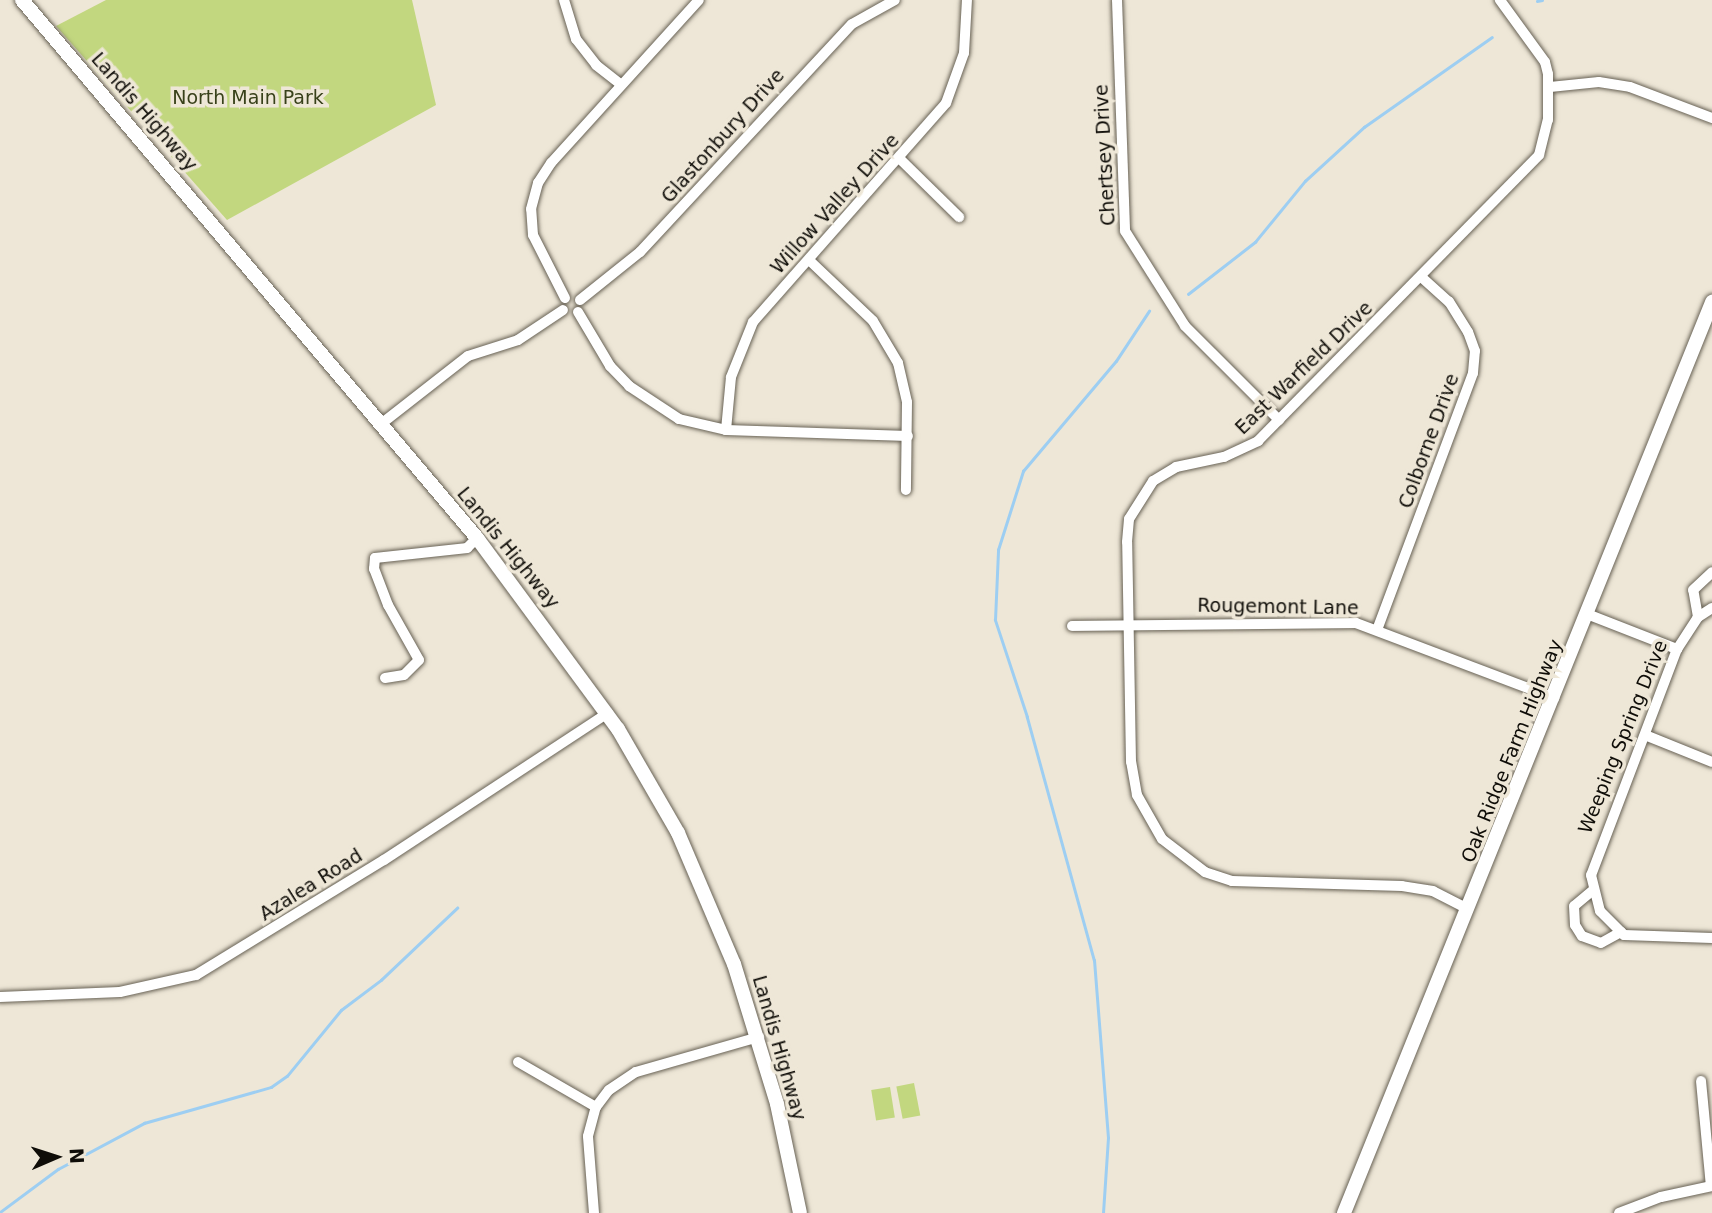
<!DOCTYPE html>
<style>
body{margin:0}
#map{position:relative;width:1712px;height:1213px;overflow:hidden;background:#eee7d7;font-family:"DejaVu Sans",sans-serif}
div>[style]{position:absolute}
.green>*{inset:0;background:#c2d77f;transform-origin:0 0}
.stream>*{height:2.5px;margin:-1.25px;padding:0 1.25px;transform-origin:1.25px;border-radius:1.25px;background:#9dcef2}
.roads{filter:drop-shadow(0 0 2px #676154) drop-shadow(0 0 2px #676154)}
.minor>*{height:10px;margin:-5px;padding:0 5px;transform-origin:5px;border-radius:5px;background:#fff}
.major>*{height:14px;margin:-7px;padding:0 7px;transform-origin:7px;border-radius:7px;background:#fff}
span{translate:-50% -50%;white-space:nowrap;text-align:center;line-height:1.15;-webkit-text-stroke:7px #eee7d7;paint-order:stroke}
.park-label{font-size:19px;color:#38411a}
.street-label{font-size:19px;color:#0f0d08}
.north{position:absolute;left:21px;top:1122px;width:70px;height:70px;-webkit-text-stroke:5px #eee7d7;paint-order:stroke;rotate:87deg;font-size:19px;font-weight:700;line-height:28px;text-align:center;color:#0f0d08}
.north::after{content:'';display:block;margin:auto;width:24px;height:32px;background:#0f0d08;clip-path:polygon(50% 0,100% 100%,50% 72%,0 100%)}
</style>
<div id="map">
<div class="green">
<i style="clip-path:polygon(106px 0,412px 0,436px 105px,227px 220px,56px 26px)"></i>
<i style="left:914px;top:1083px;width:33px;height:18px;rotate:79deg"></i>
<i style="left:890px;top:1087px;width:31px;height:19px;rotate:81deg"></i>
</div>
<div class="stream">
<i style="left:1537px;top:1px;width:5px;rotate:-11deg"></i>
<i style="left:1188px;top:294px;width:85px;rotate:-37.8deg"></i>
<i style="left:1255px;top:242px;width:79px;rotate:-50.7deg"></i>
<i style="left:1305px;top:181px;width:80px;rotate:-42.5deg"></i>
<i style="left:1364px;top:127px;width:156px;rotate:-35.1deg"></i>
<i style="left:0;top:1212px;width:72px;rotate:-36.6deg"></i>
<i style="left:58px;top:1169px;width:98px;rotate:-28.1deg"></i>
<i style="left:144px;top:1123px;width:132px;rotate:-15.8deg"></i>
<i style="left:271px;top:1087px;width:19px;rotate:-35deg"></i>
<i style="left:287px;top:1076px;width:85px;rotate:-50.7deg"></i>
<i style="left:341px;top:1010px;width:50px;rotate:-36.9deg"></i>
<i style="left:381px;top:980px;width:105px;rotate:-43.5deg"></i>
<i style="left:1103px;top:1213px;width:75px;rotate:-86.2deg"></i>
<i style="left:1108px;top:1138px;width:178px;rotate:-94.5deg"></i>
<i style="left:1094px;top:961px;width:253px;rotate:-105.4deg"></i>
<i style="left:1027px;top:717px;width:102px;rotate:-108.3deg"></i>
<i style="left:995px;top:620px;width:70px;rotate:-87.5deg"></i>
<i style="left:998px;top:550px;width:83px;rotate:-72.4deg"></i>
<i style="left:1023px;top:471px;width:144px;rotate:-49.8deg"></i>
<i style="left:1116px;top:361px;width:60px;rotate:-56.6deg"></i>
</div>
<div class="roads">
<div class="minor">
<i style="left:564px;top:0;width:41px;rotate:72.9deg"></i>
<i style="left:576px;top:39px;width:33px;rotate:52deg"></i>
<i style="left:596px;top:65px;width:31px;rotate:38deg"></i>
<i style="left:1117px;top:0;width:231px;rotate:88deg"></i>
<i style="left:1125px;top:231px;width:112px;rotate:57.7deg"></i>
<i style="left:1185px;top:326px;width:133px;rotate:45deg"></i>
<i style="left:1550px;top:87px;width:49px;rotate:-5.8deg"></i>
<i style="left:1599px;top:82px;width:31px;rotate:9deg"></i>
<i style="left:1630px;top:87px;width:88px;rotate:20.7deg"></i>
<i style="left:900px;top:159px;width:83px;rotate:44.5deg"></i>
<i style="left:809px;top:260px;width:88px;rotate:43.6deg"></i>
<i style="left:873px;top:321px;width:49px;rotate:59.2deg"></i>
<i style="left:898px;top:363px;width:40px;rotate:77deg"></i>
<i style="left:907px;top:402px;width:88px;rotate:90.7deg"></i>
<i style="left:565px;top:298px;width:71px;rotate:-116.9deg"></i>
<i style="left:533px;top:235px;width:26px;rotate:-94deg"></i>
<i style="left:531px;top:209px;width:27px;rotate:-75deg"></i>
<i style="left:538px;top:183px;width:24px;rotate:-57deg"></i>
<i style="left:551px;top:163px;width:220px;rotate:-47.8deg"></i>
<i style="left:580px;top:300px;width:77px;rotate:-38.7deg"></i>
<i style="left:640px;top:252px;width:311px;rotate:-47.1deg"></i>
<i style="left:852px;top:24px;width:49px;rotate:-29.2deg"></i>
<i style="left:578px;top:312px;width:63px;rotate:59.3deg"></i>
<i style="left:610px;top:366px;width:28px;rotate:46deg"></i>
<i style="left:629px;top:386px;width:60px;rotate:33.4deg"></i>
<i style="left:679px;top:419px;width:48px;rotate:13.2deg"></i>
<i style="left:726px;top:430px;width:182px;rotate:1.9deg"></i>
<i style="left:381px;top:424px;width:110px;rotate:-38deg"></i>
<i style="left:468px;top:356px;width:52px;rotate:-17.7deg"></i>
<i style="left:518px;top:340px;width:54px;rotate:-33.7deg"></i>
<i style="left:726px;top:430px;width:53px;rotate:-84.6deg"></i>
<i style="left:731px;top:377px;width:59px;rotate:-68.2deg"></i>
<i style="left:753px;top:322px;width:292px;rotate:-48.6deg"></i>
<i style="left:946px;top:103px;width:53px;rotate:-70.2deg"></i>
<i style="left:964px;top:53px;width:53px;rotate:-86.8deg"></i>
<i style="left:1712px;top:608px;width:17px;rotate:147deg"></i>
<i style="left:1698px;top:617px;width:38px;rotate:123deg"></i>
<i style="left:1677px;top:649px;width:242px;rotate:110.8deg"></i>
<i style="left:1591px;top:875px;width:37px;rotate:76deg"></i>
<i style="left:1600px;top:911px;width:34px;rotate:45deg"></i>
<i style="left:1624px;top:935px;width:88px;rotate:2deg"></i>
<i style="left:1587px;top:614px;width:97px;rotate:21.3deg"></i>
<i style="left:1698px;top:617px;width:27px;rotate:-100deg"></i>
<i style="left:1693px;top:590px;width:26px;rotate:-43deg"></i>
<i style="left:1072px;top:626px;width:284px;rotate:-0.6deg"></i>
<i style="left:1356px;top:623px;width:212px;rotate:20.7deg"></i>
<i style="left:1377px;top:630px;width:274px;rotate:-69.5deg"></i>
<i style="left:1473px;top:373px;width:22px;rotate:-85deg"></i>
<i style="left:1475px;top:351px;width:20px;rotate:-110deg"></i>
<i style="left:1468px;top:332px;width:36px;rotate:-122deg"></i>
<i style="left:1449px;top:302px;width:38px;rotate:-138deg"></i>
<i style="left:385px;top:678px;width:19px;rotate:-9deg"></i>
<i style="left:404px;top:675px;width:21px;rotate:-45deg"></i>
<i style="left:419px;top:660px;width:63px;rotate:-119.4deg"></i>
<i style="left:388px;top:605px;width:39px;rotate:-111deg"></i>
<i style="left:374px;top:569px;width:11px;rotate:-85deg"></i>
<i style="left:375px;top:558px;width:93px;rotate:-6.2deg"></i>
<i style="left:467px;top:548px;width:14px;rotate:-45deg"></i>
<i style="left:1645px;top:735px;width:72px;rotate:21.9deg"></i>
<i style="left:1592px;top:891px;width:23px;rotate:140deg"></i>
<i style="left:1574px;top:906px;width:19px;rotate:87deg"></i>
<i style="left:1575px;top:925px;width:13px;rotate:58deg"></i>
<i style="left:1582px;top:936px;width:20px;rotate:20deg"></i>
<i style="left:1601px;top:943px;width:23px;rotate:-29deg"></i>
<i style="left:1468px;top:909px;width:39px;rotate:-153deg"></i>
<i style="left:1433px;top:891px;width:31px;rotate:-171deg"></i>
<i style="left:1402px;top:886px;width:170px;rotate:-178.3deg"></i>
<i style="left:1232px;top:881px;width:28px;rotate:-162deg"></i>
<i style="left:1205px;top:872px;width:54px;rotate:-142.5deg"></i>
<i style="left:1162px;top:839px;width:51px;rotate:-119.6deg"></i>
<i style="left:1137px;top:795px;width:34px;rotate:-100deg"></i>
<i style="left:1131px;top:762px;width:220px;rotate:-91deg"></i>
<i style="left:1127px;top:542px;width:23px;rotate:-85deg"></i>
<i style="left:1129px;top:519px;width:45px;rotate:-57.7deg"></i>
<i style="left:1153px;top:481px;width:27px;rotate:-31deg"></i>
<i style="left:1176px;top:467px;width:49px;rotate:-11.8deg"></i>
<i style="left:1224px;top:457px;width:38px;rotate:-25deg"></i>
<i style="left:1258px;top:441px;width:401px;rotate:-45.5deg"></i>
<i style="left:1539px;top:155px;width:36px;rotate:-76deg"></i>
<i style="left:1548px;top:120px;width:46px;rotate:-90deg"></i>
<i style="left:1548px;top:74px;width:12px;rotate:-104deg"></i>
<i style="left:1545px;top:62px;width:77px;rotate:-126deg"></i>
<i style="left:0;top:997px;width:120px;rotate:-2.4deg"></i>
<i style="left:120px;top:992px;width:78px;rotate:-12.6deg"></i>
<i style="left:196px;top:975px;width:220px;rotate:-31.5deg"></i>
<i style="left:384px;top:860px;width:268px;rotate:-33.3deg"></i>
<i style="left:518px;top:1062px;width:90px;rotate:30deg"></i>
<i style="left:1701px;top:1081px;width:105px;rotate:84.6deg"></i>
<i style="left:594px;top:1213px;width:77px;rotate:-94.5deg"></i>
<i style="left:588px;top:1136px;width:30px;rotate:-75deg"></i>
<i style="left:596px;top:1107px;width:21px;rotate:-53deg"></i>
<i style="left:609px;top:1090px;width:32px;rotate:-34deg"></i>
<i style="left:636px;top:1072px;width:128px;rotate:-15.9deg"></i>
<i style="left:1619px;top:1213px;width:45px;rotate:-20.9deg"></i>
<i style="left:1661px;top:1197px;width:52px;rotate:-12.2deg"></i>
</div>
<div class="major">
<i style="left:22px;top:0;width:705px;rotate:49.78deg"></i>
<i style="left:477px;top:538px;width:237px;rotate:53.6deg"></i>
<i style="left:618px;top:729px;width:120px;rotate:60deg"></i>
<i style="left:678px;top:833px;width:142px;rotate:66.9deg"></i>
<i style="left:734px;top:964px;width:146px;rotate:72.9deg"></i>
<i style="left:777px;top:1104px;width:111px;rotate:78.1deg"></i>
<i style="left:1344px;top:1213px;width:983px;rotate:-68deg"></i>
</div>
</div>
<div class="park-label">
<span style="left:248px;top:98px">North Main Park</span>
</div>
<div class="street-label">
<span style="left:144px;top:112px;rotate:49deg">Landis Highway</span>
<span style="left:723px;top:136px;rotate:-48deg">Glastonbury Drive</span>
<span style="left:1105px;top:155px;rotate:-93deg">Chertsey Drive</span>
<span style="left:835px;top:204px;rotate:-48deg">Willow Valley Drive</span>
<span style="left:1304px;top:368px;rotate:-44deg">East Warfield Drive</span>
<span style="left:1429px;top:441px;rotate:-70deg">Colborne Drive</span>
<span style="left:508px;top:548px;rotate:51deg">Landis Highway</span>
<span style="left:1278px;top:607px;rotate:1deg">Rougemont Lane</span>
<span style="left:1623px;top:737px;rotate:-68deg">Weeping Spring Drive</span>
<span style="left:1512px;top:751px;rotate:-68deg">Oak Ridge Farm Highway</span>
<span style="left:311px;top:885px;rotate:-32deg">Azalea Road</span>
<span style="left:779px;top:1048px;rotate:74deg">Landis Highway</span>
</div>
<div class="north">N</div>
</div>
